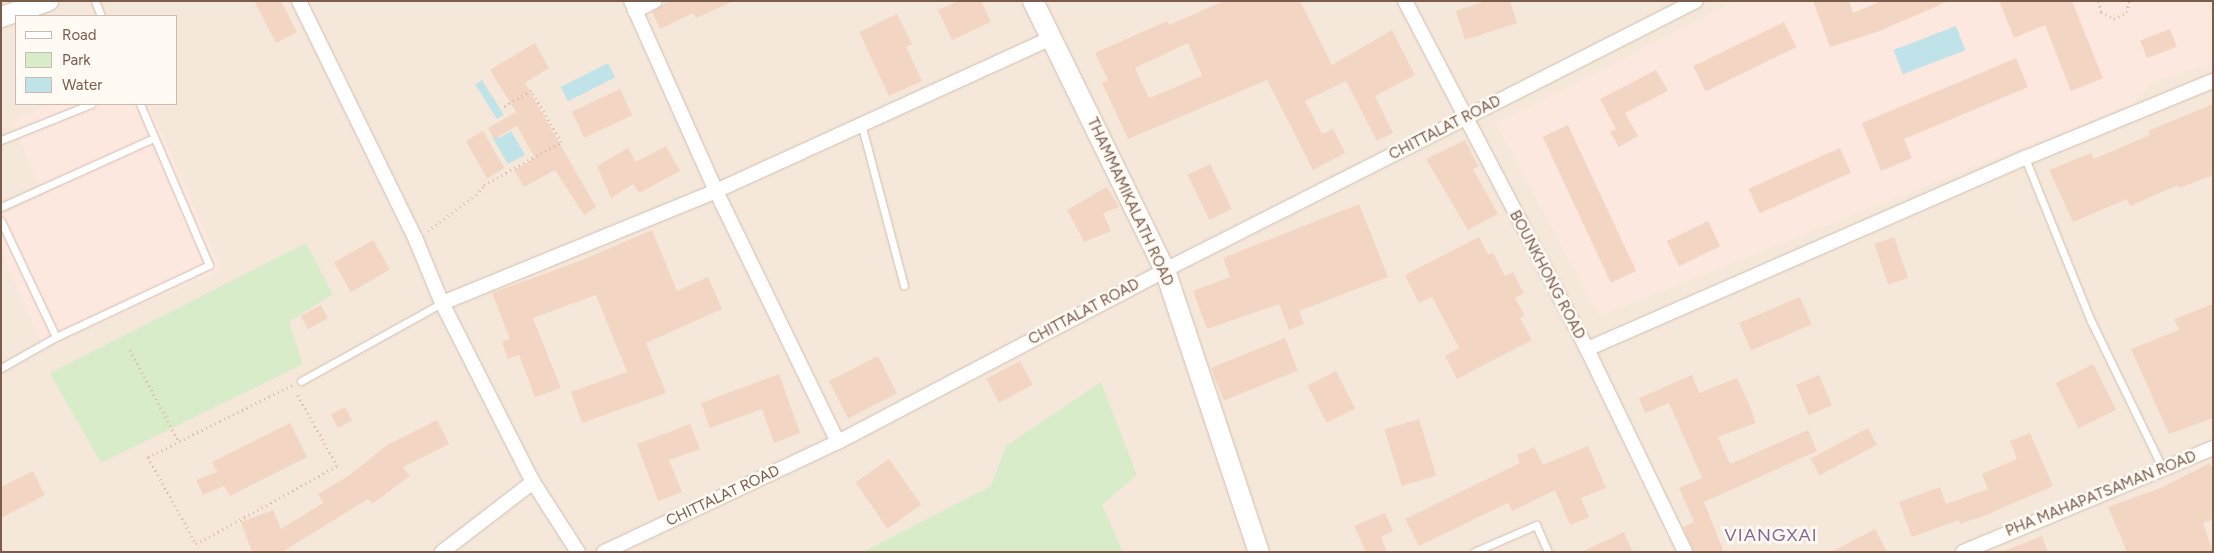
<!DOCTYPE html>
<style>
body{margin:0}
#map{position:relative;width:2214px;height:553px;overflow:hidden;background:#fdf6ec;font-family:Figtree,sans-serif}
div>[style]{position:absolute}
.residential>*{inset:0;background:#f5e8da}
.commercial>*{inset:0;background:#fde8e0}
.green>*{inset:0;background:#d8ecc9}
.water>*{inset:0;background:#bfe3e8;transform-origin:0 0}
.building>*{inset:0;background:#f3d5c3;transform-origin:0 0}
.path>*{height:3px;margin-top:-1.5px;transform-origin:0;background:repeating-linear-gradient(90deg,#d9b8a5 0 1px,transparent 0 5px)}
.roads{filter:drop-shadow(0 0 1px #d1beb0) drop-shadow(0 0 1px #d1beb0)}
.lane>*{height:7px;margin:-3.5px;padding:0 3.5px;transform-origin:3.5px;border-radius:3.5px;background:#fff}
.street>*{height:14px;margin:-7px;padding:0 7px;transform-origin:7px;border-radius:7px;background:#fff}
.secondary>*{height:20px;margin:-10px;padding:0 10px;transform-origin:10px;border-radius:10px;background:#fff}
span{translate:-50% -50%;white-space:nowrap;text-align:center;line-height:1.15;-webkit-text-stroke:5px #fffaf3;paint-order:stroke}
.street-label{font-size:15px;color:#7a5c4d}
.quarter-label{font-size:18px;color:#846695;letter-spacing:1px}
.frame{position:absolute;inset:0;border:2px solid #7a5c4d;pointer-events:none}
.legend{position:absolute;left:15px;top:15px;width:162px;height:90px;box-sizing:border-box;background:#fffaf3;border:1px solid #cabbb1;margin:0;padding:6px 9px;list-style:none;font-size:15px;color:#7a5c4d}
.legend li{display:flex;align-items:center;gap:10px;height:25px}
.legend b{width:25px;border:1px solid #cabbb1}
</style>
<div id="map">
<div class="residential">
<i style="clip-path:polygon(evenodd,1px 1px,2213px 1px,2213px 552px,1px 552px,1px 1px,16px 16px,176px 16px,176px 104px,16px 104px,16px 16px)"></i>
</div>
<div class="commercial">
<i style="clip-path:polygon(1736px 1px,2205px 1px,2213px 20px,2213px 63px,2152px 83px,2132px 104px,1599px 316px,1496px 123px)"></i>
<i style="clip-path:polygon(52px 104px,149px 104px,222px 270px,43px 347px,1px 251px,1px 214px,44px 196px,12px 121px)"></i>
</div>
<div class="green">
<i style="clip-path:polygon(306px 243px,333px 294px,289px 322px,303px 364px,101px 463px,50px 373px)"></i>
<i style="clip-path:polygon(1101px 382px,1137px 475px,1102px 505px,1123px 552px,863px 552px,991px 486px,1006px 446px)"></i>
</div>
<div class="water">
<i style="left:1956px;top:26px;width:26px;height:67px;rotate:69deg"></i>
<i style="left:608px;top:63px;width:16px;height:53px;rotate:63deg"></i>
<i style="left:482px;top:80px;width:41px;height:8px;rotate:58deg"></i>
<i style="clip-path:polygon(511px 131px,525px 155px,508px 164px,492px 137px,497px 134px,500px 138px)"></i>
</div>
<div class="building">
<i style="clip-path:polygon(254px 1px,281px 1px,297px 32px,276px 43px)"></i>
<i style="clip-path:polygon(669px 1px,734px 1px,696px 18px,693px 13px,660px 29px,652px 12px)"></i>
<i style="clip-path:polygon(958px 1px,981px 1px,991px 22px,952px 40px,938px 10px)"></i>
<i style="clip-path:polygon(evenodd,1224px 1px,1300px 1px,1332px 65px,1392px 30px,1415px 75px,1375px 96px,1393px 133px,1377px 141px,1346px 81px,1305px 101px,1322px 134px,1333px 129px,1345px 153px,1313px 170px,1267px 80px,1128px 139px,1102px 83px,1108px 80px,1095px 53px,1167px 21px,1169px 25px,1224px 1px,1188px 43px,1202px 76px,1149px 98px,1135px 68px,1188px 43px)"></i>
<i style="clip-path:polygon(1486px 1px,1510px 1px,1517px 23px,1465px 40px,1456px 11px)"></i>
<i style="clip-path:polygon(1813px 1px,1849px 1px,1853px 13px,1881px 1px,1949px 1px,1877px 32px,1830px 47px)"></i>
<i style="clip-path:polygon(1999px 1px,2072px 1px,2103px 78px,2071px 91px,2045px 25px,2014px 38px)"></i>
<i style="clip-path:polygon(897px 14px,912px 44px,906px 47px,922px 81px,889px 96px,859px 32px)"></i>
<i style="left:1784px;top:22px;width:28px;height:101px;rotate:64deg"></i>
<i style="left:2170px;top:29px;width:19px;height:32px;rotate:69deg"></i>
<i style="clip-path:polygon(535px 43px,549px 68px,525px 83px,596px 207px,584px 215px,555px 170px,524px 187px,514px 170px,535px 158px,517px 126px,494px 139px,488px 128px,516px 112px,490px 70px)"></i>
<i style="clip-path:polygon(2016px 58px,2028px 87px,1904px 139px,1912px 158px,1881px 171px,1862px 123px)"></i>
<i style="clip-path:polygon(1656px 70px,1668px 91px,1625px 113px,1638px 136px,1619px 147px,1610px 132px,1616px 129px,1600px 99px)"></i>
<i style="left:620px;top:89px;width:29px;height:53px;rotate:65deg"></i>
<i style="clip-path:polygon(2213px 104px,2213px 175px,2179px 188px,2178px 185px,2130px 206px,2127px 199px,2073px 222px,2049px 170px,2091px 153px,2094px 159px,2150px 135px,2148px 131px)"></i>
<i style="left:1568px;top:125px;width:161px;height:28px;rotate:65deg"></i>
<i style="left:483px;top:131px;width:43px;height:20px;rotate:60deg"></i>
<i style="clip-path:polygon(1465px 140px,1478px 166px,1473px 169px,1498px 214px,1468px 230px,1426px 159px)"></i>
<i style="clip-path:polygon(666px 146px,680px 171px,639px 193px,633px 184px,611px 198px,597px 166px,628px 148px,636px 162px)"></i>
<i style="left:1840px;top:148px;width:27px;height:100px;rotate:66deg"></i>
<i style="left:1210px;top:164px;width:50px;height:25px;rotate:64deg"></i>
<i style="clip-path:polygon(1107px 187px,1119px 207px,1103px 213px,1111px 231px,1084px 242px,1067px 210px)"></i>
<i style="clip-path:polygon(1359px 204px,1388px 277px,1299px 311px,1304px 324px,1289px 330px,1279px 304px,1207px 329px,1193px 291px,1230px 277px,1223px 258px)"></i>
<i style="left:1708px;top:221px;width:28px;height:46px;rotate:64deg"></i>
<i style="clip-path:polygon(652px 230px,677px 291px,708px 277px,722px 309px,646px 343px,666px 393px,582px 423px,571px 392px,627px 372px,596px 295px,533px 318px,561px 388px,535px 397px,519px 355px,508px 359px,502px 342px,510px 339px,492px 293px,582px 260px)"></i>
<i style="clip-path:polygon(1479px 237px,1488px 255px,1493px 253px,1505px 276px,1513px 272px,1524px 293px,1515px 298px,1525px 316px,1520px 318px,1532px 340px,1457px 379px,1445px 356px,1459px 348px,1432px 297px,1419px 303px,1405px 275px)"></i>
<i style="left:1894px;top:237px;width:43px;height:21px;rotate:71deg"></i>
<i style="left:373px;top:240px;width:34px;height:45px;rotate:60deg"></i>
<i style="left:1800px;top:297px;width:30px;height:66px;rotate:67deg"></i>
<i style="clip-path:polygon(2213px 304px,2213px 418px,2169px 434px,2131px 349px,2179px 330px,2174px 319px)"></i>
<i style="left:321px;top:305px;width:15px;height:23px;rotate:62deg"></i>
<i style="left:1285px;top:338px;width:35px;height:80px;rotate:68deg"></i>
<i style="left:878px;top:356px;width:42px;height:55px;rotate:63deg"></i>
<i style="left:1020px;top:361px;width:27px;height:38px;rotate:62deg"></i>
<i style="left:2093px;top:364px;width:51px;height:42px;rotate:63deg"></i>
<i style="left:1336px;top:371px;width:42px;height:32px;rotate:63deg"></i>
<i style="clip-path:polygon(779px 374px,800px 433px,774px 443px,762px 409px,710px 428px,701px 403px)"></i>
<i style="clip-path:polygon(1692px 375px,1699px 393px,1737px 378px,1748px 402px,1756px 423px,1718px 437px,1730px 464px,1808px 430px,1817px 451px,1704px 502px,1724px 552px,1694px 552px,1683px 527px,1694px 522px,1679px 488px,1702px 478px,1669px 403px,1645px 413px,1639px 398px)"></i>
<i style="left:1819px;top:375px;width:33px;height:25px;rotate:67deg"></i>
<i style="left:345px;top:407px;width:15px;height:16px;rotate:62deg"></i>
<i style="left:1419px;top:419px;width:59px;height:36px;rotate:73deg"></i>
<i style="clip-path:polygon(437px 420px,449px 444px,403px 467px,410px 476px,372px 504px,368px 499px,282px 552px,252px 552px,241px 522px,273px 510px,281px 529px,323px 503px,318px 494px,350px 475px,387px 445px)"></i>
<i style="clip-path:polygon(290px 423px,307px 457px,230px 496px,224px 486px,203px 495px,196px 480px,217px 472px,212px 462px)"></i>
<i style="clip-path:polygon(690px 424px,700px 449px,669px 460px,682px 492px,658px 501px,637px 444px)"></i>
<i style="left:1868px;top:428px;width:19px;height:65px;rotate:62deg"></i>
<i style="clip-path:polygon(2030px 433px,2053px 486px,1986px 515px,1960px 524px,1959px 520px,1912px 537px,1899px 502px,1940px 487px,1946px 504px,1988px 489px,1982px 474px,2017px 459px,2010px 441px)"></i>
<i style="clip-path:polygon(1588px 446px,1606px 488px,1581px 498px,1589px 517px,1570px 525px,1555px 490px,1512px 511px,1508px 503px,1419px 546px,1405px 519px,1520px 463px,1517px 455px,1534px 447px,1543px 465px)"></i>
<i style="left:889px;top:459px;width:56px;height:41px;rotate:55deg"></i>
<i style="clip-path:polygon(2210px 463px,2213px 470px,2213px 519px,2203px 523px,2213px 552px,2127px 552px,2108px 507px,2163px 487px)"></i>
<i style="clip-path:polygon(33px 471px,45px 495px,1px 518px,1px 487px)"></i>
<i style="clip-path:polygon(1385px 513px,1393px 531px,1381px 537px,1387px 552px,1366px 552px,1354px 526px)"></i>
<i style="clip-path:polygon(1875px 529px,1887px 552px,1831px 552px)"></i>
<i style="clip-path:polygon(1624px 532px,1633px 552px,1581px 552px)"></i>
<i style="clip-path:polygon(2042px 536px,2048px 552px,2005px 552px,2004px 551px)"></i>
</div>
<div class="path">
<i style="left:2099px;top:1px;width:11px;rotate:80deg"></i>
<i style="left:2101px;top:12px;width:15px;rotate:28deg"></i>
<i style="left:2114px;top:19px;width:15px;rotate:-28deg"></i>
<i style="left:2127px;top:12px;width:11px;rotate:-80deg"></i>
<i style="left:428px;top:231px;width:60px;rotate:-36.9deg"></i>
<i style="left:476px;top:195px;width:13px;rotate:-51deg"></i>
<i style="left:484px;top:185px;width:88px;rotate:-29.2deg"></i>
<i style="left:561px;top:142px;width:60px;rotate:-120deg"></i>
<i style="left:531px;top:90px;width:32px;rotate:148deg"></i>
<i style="left:130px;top:350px;width:102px;rotate:61.9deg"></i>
<i style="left:292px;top:385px;width:161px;rotate:153.4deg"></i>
<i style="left:148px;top:457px;width:99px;rotate:61.1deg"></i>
<i style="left:196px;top:544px;width:161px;rotate:-29deg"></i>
<i style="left:337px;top:466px;width:85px;rotate:-119deg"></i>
</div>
<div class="roads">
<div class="lane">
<i style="left:95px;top:1px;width:16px;rotate:68deg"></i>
<i style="left:862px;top:127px;width:164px;rotate:75.2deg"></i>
<i style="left:1px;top:140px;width:97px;rotate:-21.8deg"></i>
<i style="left:2025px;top:158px;width:176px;rotate:68deg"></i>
<i style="left:2091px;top:321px;width:165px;rotate:64.1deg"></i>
<i style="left:1px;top:207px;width:168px;rotate:-24.3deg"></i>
<i style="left:1px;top:221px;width:128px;rotate:64.6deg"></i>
<i style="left:56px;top:337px;width:169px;rotate:-25.2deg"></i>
<i style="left:209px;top:265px;width:175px;rotate:-113.2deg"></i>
<i style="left:1px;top:368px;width:63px;rotate:-29.4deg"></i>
<i style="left:301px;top:381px;width:161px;rotate:-29deg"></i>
<i style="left:1474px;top:552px;width:68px;rotate:-23.5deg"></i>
<i style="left:1536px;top:525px;width:30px;rotate:66deg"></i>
</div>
<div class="street">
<i style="left:299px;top:1px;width:266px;rotate:63.9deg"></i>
<i style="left:416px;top:240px;width:68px;rotate:67.6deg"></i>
<i style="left:442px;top:303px;width:201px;rotate:63.1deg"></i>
<i style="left:533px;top:482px;width:83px;rotate:57.3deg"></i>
<i style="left:631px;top:1px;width:208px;rotate:65.9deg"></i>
<i style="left:716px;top:191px;width:279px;rotate:64.1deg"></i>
<i style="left:1405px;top:1px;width:393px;rotate:62.4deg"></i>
<i style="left:1587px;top:349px;width:225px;rotate:64.2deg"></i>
<i style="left:635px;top:11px;width:22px;rotate:-27deg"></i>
<i style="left:442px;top:303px;width:296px;rotate:-22.2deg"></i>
<i style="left:716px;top:191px;width:368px;rotate:-24.5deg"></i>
<i style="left:1587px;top:349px;width:478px;rotate:-23.6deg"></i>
<i style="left:2025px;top:158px;width:203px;rotate:-22.3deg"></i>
<i style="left:442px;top:552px;width:115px;rotate:-37.6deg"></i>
<i style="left:604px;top:552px;width:259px;rotate:-25.2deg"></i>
<i style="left:838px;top:442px;width:369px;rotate:-27.7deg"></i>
<i style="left:1165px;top:270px;width:595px;rotate:-26.87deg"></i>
<i style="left:1963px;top:552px;width:271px;rotate:-22.6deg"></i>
</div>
<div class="secondary">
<i style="left:1033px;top:1px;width:300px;rotate:63.9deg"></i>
<i style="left:1165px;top:270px;width:297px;rotate:71.6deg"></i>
<i style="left:1px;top:17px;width:50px;rotate:-18.8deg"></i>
</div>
</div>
<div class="street-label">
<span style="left:1445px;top:128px;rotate:-27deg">CHITTALAT ROAD</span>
<span style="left:1130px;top:202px;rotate:65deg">THAMMAMIKALATH ROAD</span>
<span style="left:1547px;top:275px;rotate:62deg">BOUNKHONG ROAD</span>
<span style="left:1084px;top:312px;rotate:-28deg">CHITTALAT ROAD</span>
<span style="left:2101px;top:494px;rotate:-22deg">PHA MAHAPATSAMAN ROAD</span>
<span style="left:723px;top:496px;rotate:-25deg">CHITTALAT ROAD</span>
</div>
<div class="quarter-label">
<span style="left:1771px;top:535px">VIANGXAI</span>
</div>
<div class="frame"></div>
<ul class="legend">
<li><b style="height:6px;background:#fff"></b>Road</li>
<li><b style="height:14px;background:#d8ecc9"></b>Park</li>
<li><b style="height:14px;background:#bfe3e8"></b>Water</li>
</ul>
</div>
